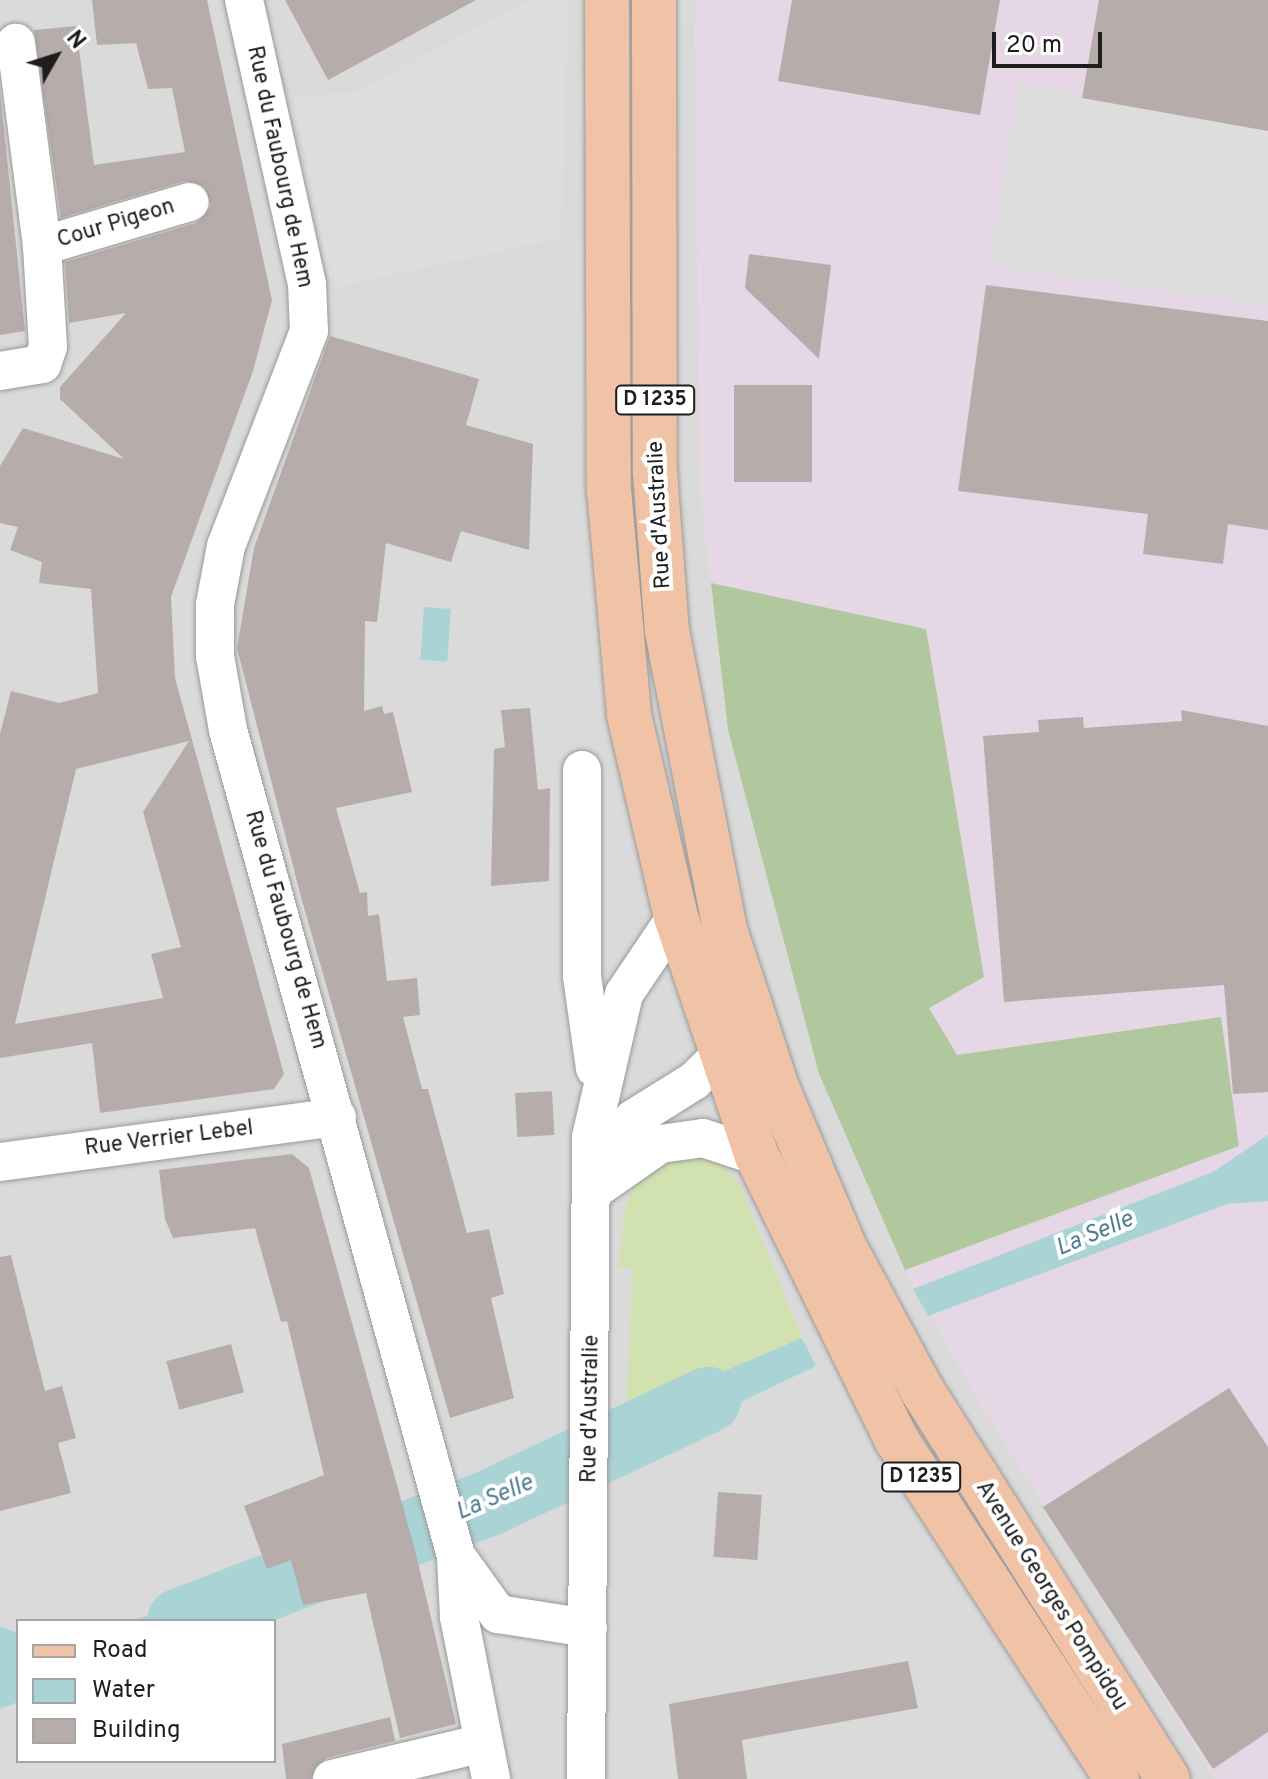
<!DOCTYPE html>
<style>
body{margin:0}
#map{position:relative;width:1268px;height:1779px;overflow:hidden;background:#ede9e4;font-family:Overpass,sans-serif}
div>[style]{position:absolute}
.residential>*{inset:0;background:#dbdada}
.industrial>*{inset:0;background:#e5d7e5}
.grass>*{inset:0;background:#d1e1b0}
.forest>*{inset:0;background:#b1c79e}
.parking>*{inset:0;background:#ddd}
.water>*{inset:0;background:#aad3d5;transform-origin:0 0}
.river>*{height:66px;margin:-33px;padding:0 33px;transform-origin:33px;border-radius:33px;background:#aad3d5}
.building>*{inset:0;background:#b6adaa;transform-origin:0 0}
.roads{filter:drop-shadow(0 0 2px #9a9a9a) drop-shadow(0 0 2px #9a9a9a)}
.minor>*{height:38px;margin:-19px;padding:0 19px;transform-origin:19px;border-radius:19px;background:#fff}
.major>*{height:44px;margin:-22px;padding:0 22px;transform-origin:22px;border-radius:22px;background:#f0c3a6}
span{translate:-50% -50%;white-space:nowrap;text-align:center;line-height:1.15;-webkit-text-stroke:8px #fff;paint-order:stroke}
.shield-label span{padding:2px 6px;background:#fff;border:2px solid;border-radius:6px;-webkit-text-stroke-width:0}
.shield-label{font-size:20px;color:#1d1d1d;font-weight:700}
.street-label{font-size:22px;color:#1d1d1d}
.water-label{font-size:24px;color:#4e7c93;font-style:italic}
.legend{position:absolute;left:16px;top:1619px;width:260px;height:144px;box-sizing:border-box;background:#fff;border:2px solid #a5a5a5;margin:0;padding:10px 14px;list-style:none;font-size:24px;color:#1d1d1d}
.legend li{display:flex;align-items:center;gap:16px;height:40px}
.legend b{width:40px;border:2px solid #a5a5a5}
.north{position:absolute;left:16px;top:16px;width:80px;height:80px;-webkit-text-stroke:6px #fff;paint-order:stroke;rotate:51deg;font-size:22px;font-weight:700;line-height:32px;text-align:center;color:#1d1d1d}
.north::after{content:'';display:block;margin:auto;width:28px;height:36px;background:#1d1d1d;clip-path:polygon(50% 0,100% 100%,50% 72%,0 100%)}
.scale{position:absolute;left:992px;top:32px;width:110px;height:36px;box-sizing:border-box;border:4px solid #1d1d1d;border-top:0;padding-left:10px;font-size:24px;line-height:28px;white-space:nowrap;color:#1d1d1d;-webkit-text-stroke:6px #fff;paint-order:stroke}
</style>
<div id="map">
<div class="residential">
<i style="clip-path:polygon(evenodd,0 0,695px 0,701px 493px,728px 730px,819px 1074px,905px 1270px,989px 1417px,1215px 1779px,0 1779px,0 0,18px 1621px,274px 1621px,274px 1761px,18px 1761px,18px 1621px)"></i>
</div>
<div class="industrial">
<i style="clip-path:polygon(695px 0,1268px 0,1268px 1779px,1215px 1779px,989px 1417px,905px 1270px,819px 1074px,728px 730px,701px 493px)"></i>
</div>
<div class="grass">
<i style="clip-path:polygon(706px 1156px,729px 1171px,743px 1192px,802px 1338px,626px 1413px,633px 1268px,618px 1267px,625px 1207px,632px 1188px,654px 1164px)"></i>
</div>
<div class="forest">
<i style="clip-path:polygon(711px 583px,926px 629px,984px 977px,929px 1008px,957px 1055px,1221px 1017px,1239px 1146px,905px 1270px,819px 1074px,728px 730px)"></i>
</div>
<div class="parking">
<i style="clip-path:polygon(530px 0,568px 0,561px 238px,332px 288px,293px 96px,352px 93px)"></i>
<i style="clip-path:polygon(1019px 82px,1268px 133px,1268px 306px,989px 266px)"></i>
</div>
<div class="water">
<i style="left:424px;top:607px;width:27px;height:53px;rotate:4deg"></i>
<i style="clip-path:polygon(1268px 1135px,1268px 1201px,1227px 1204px,928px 1316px,913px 1289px,1213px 1172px)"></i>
<i style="clip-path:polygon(802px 1338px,816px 1366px,686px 1428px,624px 1466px,626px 1413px)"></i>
<i style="clip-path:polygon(559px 1448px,558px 1496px,484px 1530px,472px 1485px)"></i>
<i style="clip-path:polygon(406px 1517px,417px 1555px,214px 1621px,132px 1621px)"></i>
<i style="clip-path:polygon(0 1626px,18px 1633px,18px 1702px,0 1709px)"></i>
</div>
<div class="river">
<i style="left:180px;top:1621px;width:333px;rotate:-20.9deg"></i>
<i style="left:491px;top:1502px;width:240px;rotate:-25.2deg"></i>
</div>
<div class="building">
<i style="clip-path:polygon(evenodd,92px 0,207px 0,272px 300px,253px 371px,171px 597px,175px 678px,284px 1074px,274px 1089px,100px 1113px,92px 1043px,0 1058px,0 734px,11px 691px,59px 703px,98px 693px,91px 589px,39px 583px,42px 562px,10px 550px,18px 527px,0 523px,0 466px,23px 428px,124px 459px,60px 399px,60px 387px,126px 313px,69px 323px,65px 262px,196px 223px,211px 206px,204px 186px,184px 181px,61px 218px,34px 30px,76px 26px,94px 165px,185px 152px,172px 88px,148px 89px,136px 43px,97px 45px,92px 0,189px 741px,143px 812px,181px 947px,151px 954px,163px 998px,15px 1024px,76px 769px,189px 741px)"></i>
<i style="clip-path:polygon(285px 0,476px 0,328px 80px)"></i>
<i style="clip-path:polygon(792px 0,1000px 0,980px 115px,778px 81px)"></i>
<i style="clip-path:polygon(1099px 0,1268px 0,1268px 131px,1082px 98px)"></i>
<i style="clip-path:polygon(0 91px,25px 331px,0 335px)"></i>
<i style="clip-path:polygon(749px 254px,831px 265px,819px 359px,745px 288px)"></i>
<i style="clip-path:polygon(986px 285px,1268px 321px,1268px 530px,1228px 524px,1223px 564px,1143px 554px,1148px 514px,958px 491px)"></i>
<i style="clip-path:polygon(330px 336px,479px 379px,466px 425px,533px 444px,529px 550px,461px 531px,451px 562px,386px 543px,377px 622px,365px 621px,364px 711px,382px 706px,384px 714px,393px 712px,412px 792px,336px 808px,360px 893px,367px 892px,368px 916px,379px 914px,387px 981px,417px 978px,420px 1015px,403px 1017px,422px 1089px,428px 1089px,467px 1233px,489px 1229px,504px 1294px,491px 1298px,514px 1398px,450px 1418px,301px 897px,237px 648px,254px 548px)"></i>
<i style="left:734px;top:385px;width:78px;height:97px"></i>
<i style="clip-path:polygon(530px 708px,538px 790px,550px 788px,549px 881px,491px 886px,494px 749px,505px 747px,501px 710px)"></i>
<i style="clip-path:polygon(1181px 710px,1268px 726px,1268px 1092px,1233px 1094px,1224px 985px,1004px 1002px,983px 736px,1039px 732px,1038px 720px,1083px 717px,1084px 728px,1182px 721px)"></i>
<i style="left:552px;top:1091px;width:44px;height:37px;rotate:87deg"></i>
<i style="clip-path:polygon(292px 1154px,309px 1168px,415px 1550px,456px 1724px,400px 1738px,366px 1593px,303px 1605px,291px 1560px,267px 1569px,244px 1506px,324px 1475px,287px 1321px,281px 1322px,255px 1228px,173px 1238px,165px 1219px,159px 1170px)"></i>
<i style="clip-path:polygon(11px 1255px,45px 1391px,62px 1386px,76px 1438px,58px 1443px,71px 1493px,0 1511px,0 1257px)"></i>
<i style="left:231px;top:1344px;width:50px;height:67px;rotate:75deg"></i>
<i style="clip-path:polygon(1229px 1388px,1268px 1447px,1268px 1732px,1213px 1769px,1043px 1507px)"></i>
<i style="left:718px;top:1492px;width:44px;height:65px;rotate:4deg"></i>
<i style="clip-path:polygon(908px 1661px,918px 1708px,742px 1740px,747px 1779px,678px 1779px,669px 1704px)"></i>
<i style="clip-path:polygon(390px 1717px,395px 1741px,326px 1758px,311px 1779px,286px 1779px,282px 1744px)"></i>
</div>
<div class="roads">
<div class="minor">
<i style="left:244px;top:0;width:291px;rotate:77.5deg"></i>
<i style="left:307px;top:284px;width:47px;rotate:87.6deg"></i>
<i style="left:309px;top:331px;width:230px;rotate:111.1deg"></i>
<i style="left:226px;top:546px;width:59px;rotate:100.7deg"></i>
<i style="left:215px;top:604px;width:52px;rotate:90deg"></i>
<i style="left:215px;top:656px;width:75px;rotate:80deg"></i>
<i style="left:228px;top:730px;width:857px;rotate:74.57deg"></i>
<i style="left:456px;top:1556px;width:72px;rotate:54.1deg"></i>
<i style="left:498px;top:1614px;width:91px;rotate:8.8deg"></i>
<i style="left:42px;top:246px;width:154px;rotate:-16.6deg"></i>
<i style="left:0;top:371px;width:43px;rotate:-9.5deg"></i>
<i style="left:42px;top:364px;width:18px;rotate:-71deg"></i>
<i style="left:48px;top:347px;width:101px;rotate:-93.4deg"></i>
<i style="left:42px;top:246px;width:205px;rotate:-97.3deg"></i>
<i style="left:582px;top:770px;width:206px;rotate:90deg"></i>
<i style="left:582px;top:976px;width:93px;rotate:82deg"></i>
<i style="left:0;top:1162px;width:340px;rotate:-7.6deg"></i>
<i style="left:600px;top:1186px;width:73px;rotate:-35deg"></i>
<i style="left:660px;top:1144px;width:43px;rotate:-7.9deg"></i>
<i style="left:703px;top:1138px;width:57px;rotate:18.4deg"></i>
<i style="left:596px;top:1188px;width:78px;rotate:-61.8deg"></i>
<i style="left:633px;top:1119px;width:72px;rotate:-31.9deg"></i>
<i style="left:694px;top:1081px;width:67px;rotate:-44.4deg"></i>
<i style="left:456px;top:1559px;width:58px;rotate:87deg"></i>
<i style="left:459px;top:1617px;width:165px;rotate:78.8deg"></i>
<i style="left:332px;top:1779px;width:155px;rotate:-13.4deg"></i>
<i style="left:586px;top:1779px;width:642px;rotate:-89.55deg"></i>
<i style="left:591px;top:1137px;width:147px;rotate:-77deg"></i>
<i style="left:624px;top:994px;width:93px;rotate:-56deg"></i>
</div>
<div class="major">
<i style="left:607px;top:0;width:490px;rotate:89.8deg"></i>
<i style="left:609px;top:490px;width:226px;rotate:84.9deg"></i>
<i style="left:629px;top:715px;width:207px;rotate:76.9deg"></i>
<i style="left:676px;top:917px;width:252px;rotate:71.3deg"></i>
<i style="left:757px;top:1156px;width:315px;rotate:63.8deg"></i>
<i style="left:896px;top:1439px;width:406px;rotate:57deg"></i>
<i style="left:654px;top:0;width:472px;rotate:89.9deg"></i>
<i style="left:655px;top:472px;width:159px;rotate:85.7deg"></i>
<i style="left:667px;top:631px;width:305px;rotate:79deg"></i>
<i style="left:725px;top:930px;width:169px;rotate:71.7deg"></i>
<i style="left:778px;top:1090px;width:169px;rotate:67.1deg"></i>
<i style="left:844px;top:1246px;width:164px;rotate:61.6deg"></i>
<i style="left:922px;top:1390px;width:460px;rotate:57.7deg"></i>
</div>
</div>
<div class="shield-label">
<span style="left:655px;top:400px">D 1235</span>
<span style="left:921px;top:1477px">D 1235</span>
</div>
<div class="street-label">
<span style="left:279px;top:167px;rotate:78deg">Rue du Faubourg de Hem</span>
<span style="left:116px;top:224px;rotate:-17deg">Cour Pigeon</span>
<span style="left:660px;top:515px;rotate:-93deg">Rue d'Australie</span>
<span style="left:285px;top:930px;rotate:74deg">Rue du Faubourg de Hem</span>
<span style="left:169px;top:1139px;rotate:-7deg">Rue Verrier Lebel</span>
<span style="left:591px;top:1409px;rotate:-89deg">Rue d'Australie</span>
<span style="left:1051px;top:1596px;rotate:58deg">Avenue Georges Pompidou</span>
</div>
<div class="water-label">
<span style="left:1095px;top:1235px;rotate:-23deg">La Selle</span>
<span style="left:495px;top:1499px;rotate:-23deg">La Selle</span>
</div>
<ul class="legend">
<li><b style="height:10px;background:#f0c3a6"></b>Road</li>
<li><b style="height:22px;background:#aad3d5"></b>Water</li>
<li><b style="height:22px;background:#b6adaa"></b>Building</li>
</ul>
<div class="north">N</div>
<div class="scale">20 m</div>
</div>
